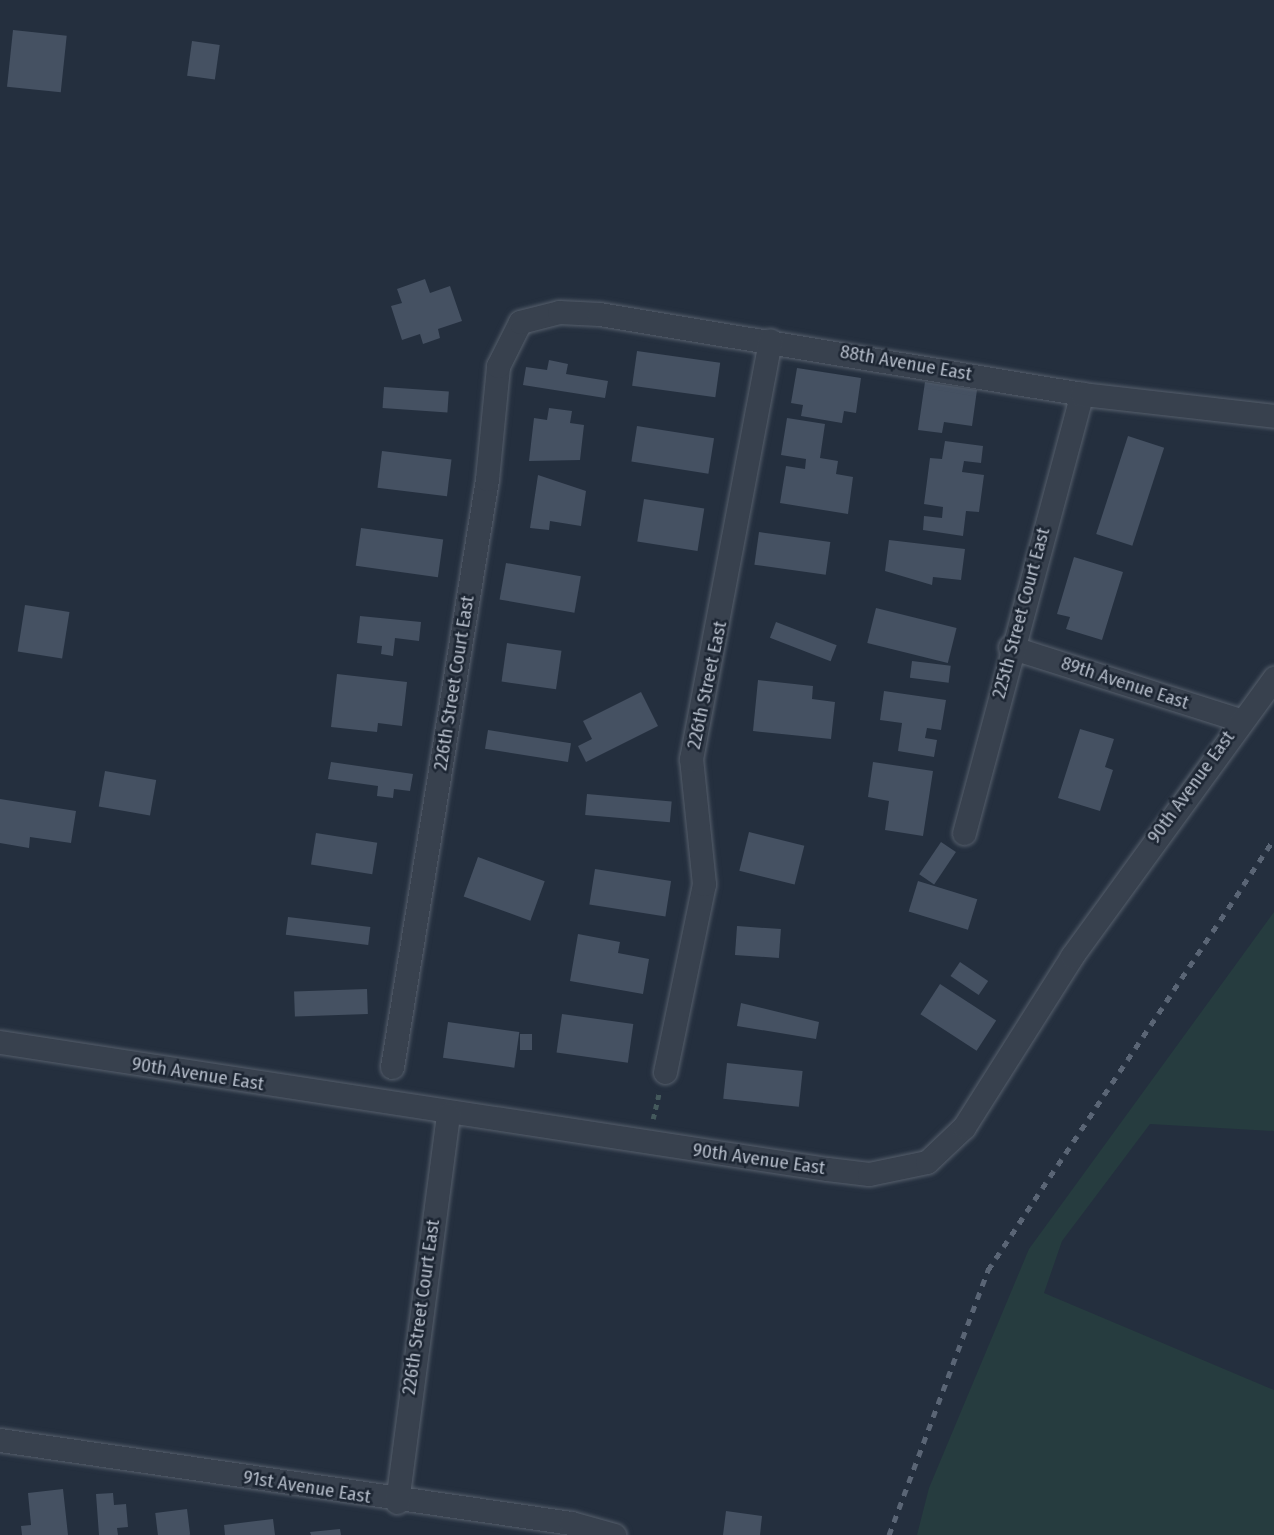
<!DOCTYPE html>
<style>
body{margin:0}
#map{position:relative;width:1274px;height:1535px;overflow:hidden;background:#242f3e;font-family:"Fira Sans Condensed",sans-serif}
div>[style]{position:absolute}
.green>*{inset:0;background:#263c3f}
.building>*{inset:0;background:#455162;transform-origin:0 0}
.path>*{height:4.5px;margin-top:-2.25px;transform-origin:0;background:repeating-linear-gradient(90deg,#44595c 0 5px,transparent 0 10px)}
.roads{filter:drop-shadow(0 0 2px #565f6c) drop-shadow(0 0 2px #565f6c)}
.street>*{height:23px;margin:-11.5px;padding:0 11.5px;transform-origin:11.5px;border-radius:11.5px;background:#38414e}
.rail>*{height:5px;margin-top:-2.5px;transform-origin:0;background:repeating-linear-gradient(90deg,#5a6575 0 7px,transparent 0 14px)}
span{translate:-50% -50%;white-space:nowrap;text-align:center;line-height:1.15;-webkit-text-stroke:5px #1d2633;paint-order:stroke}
.street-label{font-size:19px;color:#b4bcc9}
</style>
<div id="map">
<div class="green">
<i style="clip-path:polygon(1274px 912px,1274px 1131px,1150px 1124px,1062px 1241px,1044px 1293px,1274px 1390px,1274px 1535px,917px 1535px,929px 1488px,1029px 1249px)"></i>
</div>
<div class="building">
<i style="left:13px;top:30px;width:54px;height:57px;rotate:6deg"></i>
<i style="left:192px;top:41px;width:28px;height:35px;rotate:8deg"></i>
<i style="clip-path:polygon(425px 279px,430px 293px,450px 286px,462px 321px,438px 329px,440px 338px,423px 344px,420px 334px,402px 340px,391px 306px,402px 303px,397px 289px)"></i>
<i style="left:637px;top:351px;width:84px;height:35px;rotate:8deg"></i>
<i style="clip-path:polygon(549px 360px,568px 364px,566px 374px,608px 381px,605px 398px,523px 385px,526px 367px,547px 370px)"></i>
<i style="clip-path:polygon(797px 368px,861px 378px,856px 413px,844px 411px,842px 423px,801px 416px,803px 405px,791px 403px)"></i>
<i style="clip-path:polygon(925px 382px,977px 390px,972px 426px,944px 422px,942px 433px,918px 430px)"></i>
<i style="left:384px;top:387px;width:65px;height:21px;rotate:4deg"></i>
<i style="clip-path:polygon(549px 408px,572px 411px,570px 423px,584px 425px,580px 460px,529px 461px,534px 418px,547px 420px)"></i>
<i style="clip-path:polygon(787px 418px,825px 424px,820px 458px,838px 461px,836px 474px,853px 477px,848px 514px,780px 503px,786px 466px,805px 469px,806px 459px,781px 455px)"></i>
<i style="left:637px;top:426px;width:78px;height:36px;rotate:9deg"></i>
<i style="left:1128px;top:436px;width:38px;height:103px;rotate:18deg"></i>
<i style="clip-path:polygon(945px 441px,983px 446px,981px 463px,964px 461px,962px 472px,984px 475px,979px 512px,966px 511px,963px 536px,923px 530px,924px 516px,942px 518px,943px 507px,924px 504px,930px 458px,942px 459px)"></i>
<i style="left:382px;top:451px;width:70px;height:37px;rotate:7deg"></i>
<i style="clip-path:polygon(538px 475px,586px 491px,581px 526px,550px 521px,549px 530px,530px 528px)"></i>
<i style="left:644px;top:499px;width:61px;height:43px;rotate:9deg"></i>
<i style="left:361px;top:528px;width:83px;height:38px;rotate:8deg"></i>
<i style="left:759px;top:532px;width:72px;height:33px;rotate:8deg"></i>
<i style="clip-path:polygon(889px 540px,965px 549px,961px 580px,933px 577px,932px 585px,885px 571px)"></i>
<i style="clip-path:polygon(1074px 557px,1123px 572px,1102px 640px,1066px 629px,1070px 617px,1057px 614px)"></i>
<i style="left:506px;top:563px;width:76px;height:37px;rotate:10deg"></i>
<i style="left:25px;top:605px;width:45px;height:47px;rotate:9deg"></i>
<i style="left:876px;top:608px;width:83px;height:36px;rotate:14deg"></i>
<i style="clip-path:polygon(360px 616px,421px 622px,419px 641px,395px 638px,393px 656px,381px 654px,382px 646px,357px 643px)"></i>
<i style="left:776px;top:622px;width:65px;height:17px;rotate:21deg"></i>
<i style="left:507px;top:643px;width:55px;height:39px;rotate:8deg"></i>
<i style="left:912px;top:661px;width:39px;height:17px;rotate:7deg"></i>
<i style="clip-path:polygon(337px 674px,407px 682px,402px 726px,378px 723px,377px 732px,331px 727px)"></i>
<i style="clip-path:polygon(758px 680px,813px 686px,812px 699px,835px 702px,831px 739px,753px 731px)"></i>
<i style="clip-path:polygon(884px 691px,946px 700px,941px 730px,927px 728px,925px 738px,937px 740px,934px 757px,898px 751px,902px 723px,880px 720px)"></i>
<i style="clip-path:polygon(641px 692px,658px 726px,586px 762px,578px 746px,592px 739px,583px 721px)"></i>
<i style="clip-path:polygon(1080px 729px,1114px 739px,1105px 767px,1113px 770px,1100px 811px,1058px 798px)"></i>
<i style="left:488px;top:730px;width:84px;height:19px;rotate:9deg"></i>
<i style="clip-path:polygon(331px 762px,413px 774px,410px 791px,394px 789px,393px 798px,377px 796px,378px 786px,328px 779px)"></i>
<i style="clip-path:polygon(873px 762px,933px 771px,923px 836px,885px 830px,889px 801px,868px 797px)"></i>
<i style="left:105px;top:771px;width:52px;height:36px;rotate:10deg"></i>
<i style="left:587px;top:794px;width:85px;height:21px;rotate:5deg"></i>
<i style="clip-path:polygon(0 799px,76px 811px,71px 843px,30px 837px,29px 848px,0 843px)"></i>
<i style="left:749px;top:832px;width:57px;height:40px;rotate:14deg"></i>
<i style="left:316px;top:833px;width:62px;height:32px;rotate:9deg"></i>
<i style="left:941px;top:842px;width:18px;height:39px;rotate:34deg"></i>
<i style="left:478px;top:857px;width:71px;height:42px;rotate:20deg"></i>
<i style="left:595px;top:869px;width:77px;height:36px;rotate:9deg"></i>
<i style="left:918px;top:881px;width:62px;height:32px;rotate:17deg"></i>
<i style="left:288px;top:917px;width:83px;height:18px;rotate:7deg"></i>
<i style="left:737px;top:926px;width:44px;height:29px;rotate:4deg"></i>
<i style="clip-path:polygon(578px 934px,620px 942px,618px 953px,649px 959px,643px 994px,570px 981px)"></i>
<i style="left:960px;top:962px;width:34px;height:17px;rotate:34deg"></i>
<i style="left:940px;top:984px;width:67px;height:36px;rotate:33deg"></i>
<i style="left:367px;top:989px;width:25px;height:73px;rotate:88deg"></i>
<i style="clip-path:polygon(741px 1003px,819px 1022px,816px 1039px,737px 1026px)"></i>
<i style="left:562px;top:1014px;width:72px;height:39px;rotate:8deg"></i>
<i style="left:448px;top:1022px;width:72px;height:36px;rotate:8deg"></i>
<i style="left:520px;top:1034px;width:12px;height:16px"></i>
<i style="left:727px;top:1063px;width:76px;height:36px;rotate:6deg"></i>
<i style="clip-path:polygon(63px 1489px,68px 1535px,22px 1535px,21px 1526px,31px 1525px,28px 1493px)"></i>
<i style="clip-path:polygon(113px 1493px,114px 1505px,126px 1504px,128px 1527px,117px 1528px,118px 1535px,99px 1535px,96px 1494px)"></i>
<i style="left:187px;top:1509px;width:26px;height:32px;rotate:83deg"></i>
<i style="clip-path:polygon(726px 1511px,762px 1516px,760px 1535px,723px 1535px)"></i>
<i style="clip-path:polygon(273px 1519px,275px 1535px,225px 1535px,224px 1525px)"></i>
<i style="clip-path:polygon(340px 1529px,341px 1535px,311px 1535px,310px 1532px)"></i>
</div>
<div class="path">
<i style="left:653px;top:1119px;width:27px;rotate:-77deg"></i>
</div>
<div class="roads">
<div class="street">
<i style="left:1010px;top:647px;width:241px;rotate:17.6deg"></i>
<i style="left:964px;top:833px;width:455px;rotate:-75deg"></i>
<i style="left:0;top:1042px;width:837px;rotate:8.73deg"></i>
<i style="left:827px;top:1169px;width:42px;rotate:6.8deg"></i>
<i style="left:869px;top:1174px;width:59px;rotate:-11.7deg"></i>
<i style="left:927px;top:1162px;width:51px;rotate:-43.4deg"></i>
<i style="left:964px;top:1127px;width:202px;rotate:-57.7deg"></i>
<i style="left:1072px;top:956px;width:344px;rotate:-54deg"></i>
<i style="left:392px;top:1067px;width:596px;rotate:-80.82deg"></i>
<i style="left:487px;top:479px;width:114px;rotate:-84.4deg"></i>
<i style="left:498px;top:366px;width:49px;rotate:-63.4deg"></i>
<i style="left:520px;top:322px;width:40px;rotate:-14.4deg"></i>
<i style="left:559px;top:312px;width:40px;rotate:2.9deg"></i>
<i style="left:599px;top:314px;width:490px;rotate:9.4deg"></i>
<i style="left:1082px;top:394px;width:193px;rotate:6.5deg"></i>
<i style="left:665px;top:1072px;width:192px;rotate:-78.3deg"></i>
<i style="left:704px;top:884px;width:126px;rotate:-95.9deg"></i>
<i style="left:691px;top:759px;width:426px;rotate:-79.3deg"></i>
<i style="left:0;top:1440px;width:577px;rotate:8.27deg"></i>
<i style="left:571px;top:1523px;width:45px;rotate:15.6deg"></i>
<i style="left:397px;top:1502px;width:391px;rotate:-82.5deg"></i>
</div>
</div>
<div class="rail">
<i style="left:889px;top:1535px;width:283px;rotate:-69.5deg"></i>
<i style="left:988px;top:1270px;width:517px;rotate:-56.43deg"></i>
</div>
<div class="street-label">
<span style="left:906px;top:363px;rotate:10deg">88th Avenue East</span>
<span style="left:1021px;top:613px;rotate:-75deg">225th Street Court East</span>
<span style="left:454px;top:683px;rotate:-81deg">226th Street Court East</span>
<span style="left:1125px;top:683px;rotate:18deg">89th Avenue East</span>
<span style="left:707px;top:685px;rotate:-78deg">226th Street East</span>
<span style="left:1191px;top:787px;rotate:-54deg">90th Avenue East</span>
<span style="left:198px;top:1074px;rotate:9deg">90th Avenue East</span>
<span style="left:759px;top:1159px;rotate:8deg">90th Avenue East</span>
<span style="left:421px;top:1307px;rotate:-82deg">226th Street Court East</span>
<span style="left:307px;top:1487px;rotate:9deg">91st Avenue East</span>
</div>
</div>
